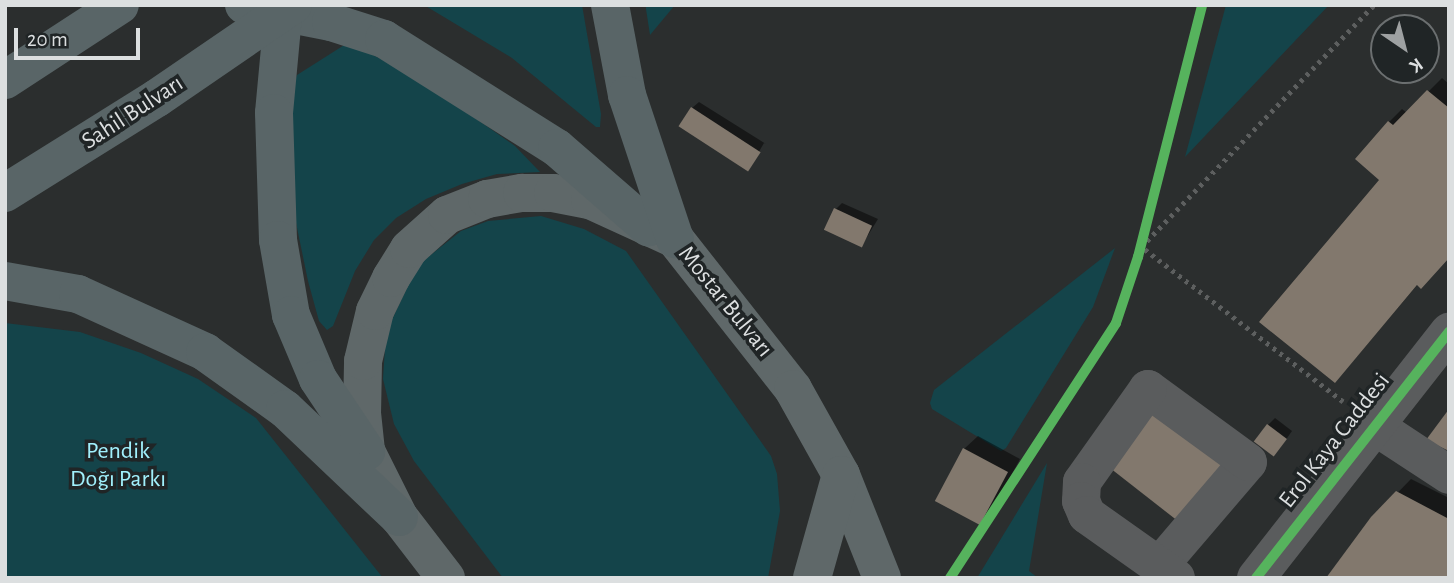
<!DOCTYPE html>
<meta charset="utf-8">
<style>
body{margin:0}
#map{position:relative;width:1454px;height:583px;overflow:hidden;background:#2b2e2e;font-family:"Alegreya Sans",sans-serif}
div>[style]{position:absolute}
.green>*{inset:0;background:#14444a}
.shadow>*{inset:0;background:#0007}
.building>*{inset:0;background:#82786d;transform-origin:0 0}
.path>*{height:4.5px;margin-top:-2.25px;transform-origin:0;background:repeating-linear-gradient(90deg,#5d5f5f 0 3.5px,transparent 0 8.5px)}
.minor>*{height:38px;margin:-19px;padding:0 19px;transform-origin:19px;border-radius:19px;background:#5a5c5d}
.major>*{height:38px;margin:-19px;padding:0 19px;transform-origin:19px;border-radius:19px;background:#5f6869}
.highway>*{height:38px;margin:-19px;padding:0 19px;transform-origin:19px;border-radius:19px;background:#596567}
.cycleway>*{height:10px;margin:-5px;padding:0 5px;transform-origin:5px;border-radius:5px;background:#56b35d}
span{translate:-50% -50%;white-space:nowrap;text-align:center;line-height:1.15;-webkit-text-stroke:7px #202526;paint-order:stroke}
.street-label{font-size:24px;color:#dcdfe0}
.park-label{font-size:24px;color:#a1f0fc}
.frame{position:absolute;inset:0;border:7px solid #dcdfe0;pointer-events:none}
.north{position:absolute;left:1370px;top:14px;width:70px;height:70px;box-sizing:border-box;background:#202526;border:2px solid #6b6f70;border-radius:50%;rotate:145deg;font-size:19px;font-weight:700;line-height:28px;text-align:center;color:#dcdfe0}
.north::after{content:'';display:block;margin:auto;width:24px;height:32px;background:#9ea1a2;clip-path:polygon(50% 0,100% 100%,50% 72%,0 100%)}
.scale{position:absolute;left:14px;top:28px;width:126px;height:32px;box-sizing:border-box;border:4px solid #dcdfe0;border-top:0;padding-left:9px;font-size:21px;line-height:24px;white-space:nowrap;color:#dcdfe0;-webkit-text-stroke:5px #202526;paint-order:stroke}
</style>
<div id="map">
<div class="green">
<i style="clip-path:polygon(424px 5px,582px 5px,601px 114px,600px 127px,596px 127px,512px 58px)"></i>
<i style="clip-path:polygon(646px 5px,675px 5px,650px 35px,646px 9px)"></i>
<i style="clip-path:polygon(1226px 5px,1329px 5px,1185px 157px)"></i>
<i style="clip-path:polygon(349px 42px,422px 81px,515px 146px,540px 172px,497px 174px,462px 184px,426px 199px,396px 218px,374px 240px,355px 271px,333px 326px,327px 330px,319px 321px,308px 281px,294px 213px,291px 91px,297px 75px)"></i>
<i style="clip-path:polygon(541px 216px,584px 229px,626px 251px,771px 456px,777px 474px,780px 511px,768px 578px,503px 578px,414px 461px,394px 424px,383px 379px,386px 332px,418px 265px,461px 231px,488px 221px)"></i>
<i style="clip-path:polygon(1115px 248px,1093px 307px,1006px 448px,1001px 451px,932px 409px,930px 403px,934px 390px)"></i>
<i style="clip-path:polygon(5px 323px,80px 332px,141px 353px,198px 379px,256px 418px,383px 578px,5px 578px)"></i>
<i style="clip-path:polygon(1047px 463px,1029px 571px,1038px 578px,977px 578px)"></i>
</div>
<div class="shadow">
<i style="clip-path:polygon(1442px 78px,1449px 84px,1449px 257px,1418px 284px,1348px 367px,1389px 122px,1402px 109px,1407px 113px)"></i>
<i style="clip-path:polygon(699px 102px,766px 144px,764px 143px,749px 169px,692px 108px)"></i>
<i style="clip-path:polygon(842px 203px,878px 219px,862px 245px,836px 209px)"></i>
<i style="clip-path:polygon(1275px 418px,1292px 431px,1280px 448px,1268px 425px)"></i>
<i style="clip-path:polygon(978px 436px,1020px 459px,992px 510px,979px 523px,964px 449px)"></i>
<i style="clip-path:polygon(1411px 479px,1449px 498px,1449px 578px,1373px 518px)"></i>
</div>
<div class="building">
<i style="clip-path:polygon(1427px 90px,1449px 108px,1449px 258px,1421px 289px,1417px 285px,1335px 383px,1259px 322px,1379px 180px,1355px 159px,1388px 121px,1393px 125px)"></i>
<i style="left:691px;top:107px;width:83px;height:23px;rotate:33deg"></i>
<i style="left:834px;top:208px;width:42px;height:24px;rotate:25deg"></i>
<i style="left:1158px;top:404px;width:95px;height:80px;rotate:38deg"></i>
<i style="clip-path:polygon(1449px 409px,1449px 451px,1426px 440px)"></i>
<i style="left:1267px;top:424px;width:25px;height:22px;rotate:37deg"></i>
<i style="left:963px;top:448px;width:51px;height:60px;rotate:28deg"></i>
<i style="clip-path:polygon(1396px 491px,1449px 519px,1449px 578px,1326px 578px,1371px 517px)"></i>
</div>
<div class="path">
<i style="left:1343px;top:402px;width:255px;rotate:-142.5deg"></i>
<i style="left:1141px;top:247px;width:336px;rotate:-46.1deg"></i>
</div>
<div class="minor">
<i style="left:1373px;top:425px;width:91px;rotate:33.3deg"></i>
<i style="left:1160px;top:565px;width:135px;rotate:-49.5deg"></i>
<i style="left:1248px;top:462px;width:124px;rotate:-143.9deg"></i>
<i style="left:1148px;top:389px;width:114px;rotate:125.4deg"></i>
<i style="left:1082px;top:482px;width:19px;rotate:93deg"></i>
<i style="left:1081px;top:501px;width:15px;rotate:67deg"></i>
<i style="left:1087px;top:515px;width:109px;rotate:35.3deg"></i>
<i style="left:1256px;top:578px;width:313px;rotate:-51.9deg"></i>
</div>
<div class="major">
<i style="left:446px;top:578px;width:77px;rotate:-127.6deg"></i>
<i style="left:399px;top:517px;width:74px;rotate:-116.6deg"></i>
<i style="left:366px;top:451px;width:36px;rotate:-96deg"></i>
<i style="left:362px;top:415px;width:54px;rotate:-88.9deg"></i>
<i style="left:363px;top:361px;width:51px;rotate:-76.5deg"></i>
<i style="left:375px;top:311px;width:37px;rotate:-64deg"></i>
<i style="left:391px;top:278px;width:34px;rotate:-58deg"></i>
<i style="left:409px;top:249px;width:51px;rotate:-41.8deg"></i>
<i style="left:447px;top:215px;width:43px;rotate:-21.8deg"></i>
<i style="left:487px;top:199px;width:36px;rotate:-10deg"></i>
<i style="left:522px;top:193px;width:31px"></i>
<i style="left:553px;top:193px;width:38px;rotate:11deg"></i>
<i style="left:590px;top:200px;width:94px;rotate:24.6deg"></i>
<i style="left:675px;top:239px;width:191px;rotate:51.8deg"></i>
<i style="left:793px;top:389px;width:98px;rotate:60.8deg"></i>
<i style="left:841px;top:475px;width:111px;rotate:68.3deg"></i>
<i style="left:812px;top:578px;width:107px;rotate:-74.3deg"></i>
</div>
<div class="highway">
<i style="left:244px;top:5px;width:89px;rotate:11.1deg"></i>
<i style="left:331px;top:22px;width:56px;rotate:17.8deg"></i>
<i style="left:384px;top:39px;width:204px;rotate:32.2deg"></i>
<i style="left:557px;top:148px;width:121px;rotate:41deg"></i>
<i style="left:284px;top:5px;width:108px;rotate:95.3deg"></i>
<i style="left:274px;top:113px;width:127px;rotate:88.2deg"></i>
<i style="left:278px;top:240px;width:76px;rotate:80.2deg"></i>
<i style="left:291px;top:315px;width:69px;rotate:67.1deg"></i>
<i style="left:318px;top:379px;width:87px;rotate:56.3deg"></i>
<i style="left:610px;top:5px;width:92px;rotate:79.3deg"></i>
<i style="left:627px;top:95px;width:152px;rotate:71.6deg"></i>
<i style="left:5px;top:80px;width:137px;rotate:-33.1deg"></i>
<i style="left:5px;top:193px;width:179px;rotate:-32deg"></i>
<i style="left:157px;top:98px;width:165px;rotate:-34.4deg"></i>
<i style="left:5px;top:281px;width:74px;rotate:10.1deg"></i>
<i style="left:78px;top:294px;width:140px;rotate:24.5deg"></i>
<i style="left:205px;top:352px;width:98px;rotate:35.5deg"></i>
<i style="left:285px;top:409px;width:157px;rotate:43.5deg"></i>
</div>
<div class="cycleway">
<i style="left:950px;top:578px;width:304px;rotate:-56.9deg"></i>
<i style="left:1116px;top:323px;width:70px;rotate:-71.6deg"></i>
<i style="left:1138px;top:257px;width:260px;rotate:-75.7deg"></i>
<i style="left:1256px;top:578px;width:313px;rotate:-51.9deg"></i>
</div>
<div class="street-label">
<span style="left:133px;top:113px;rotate:-33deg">Sahil Bulvarı</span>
<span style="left:725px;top:302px;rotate:51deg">Mostar Bulvarı</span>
<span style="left:1335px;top:441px;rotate:-52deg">Erol Kaya Caddesi</span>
</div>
<div class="park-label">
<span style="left:118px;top:466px">Pendik<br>Doğı Parkı</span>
</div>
<div class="frame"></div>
<div class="north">K</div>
<div class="scale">20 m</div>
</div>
